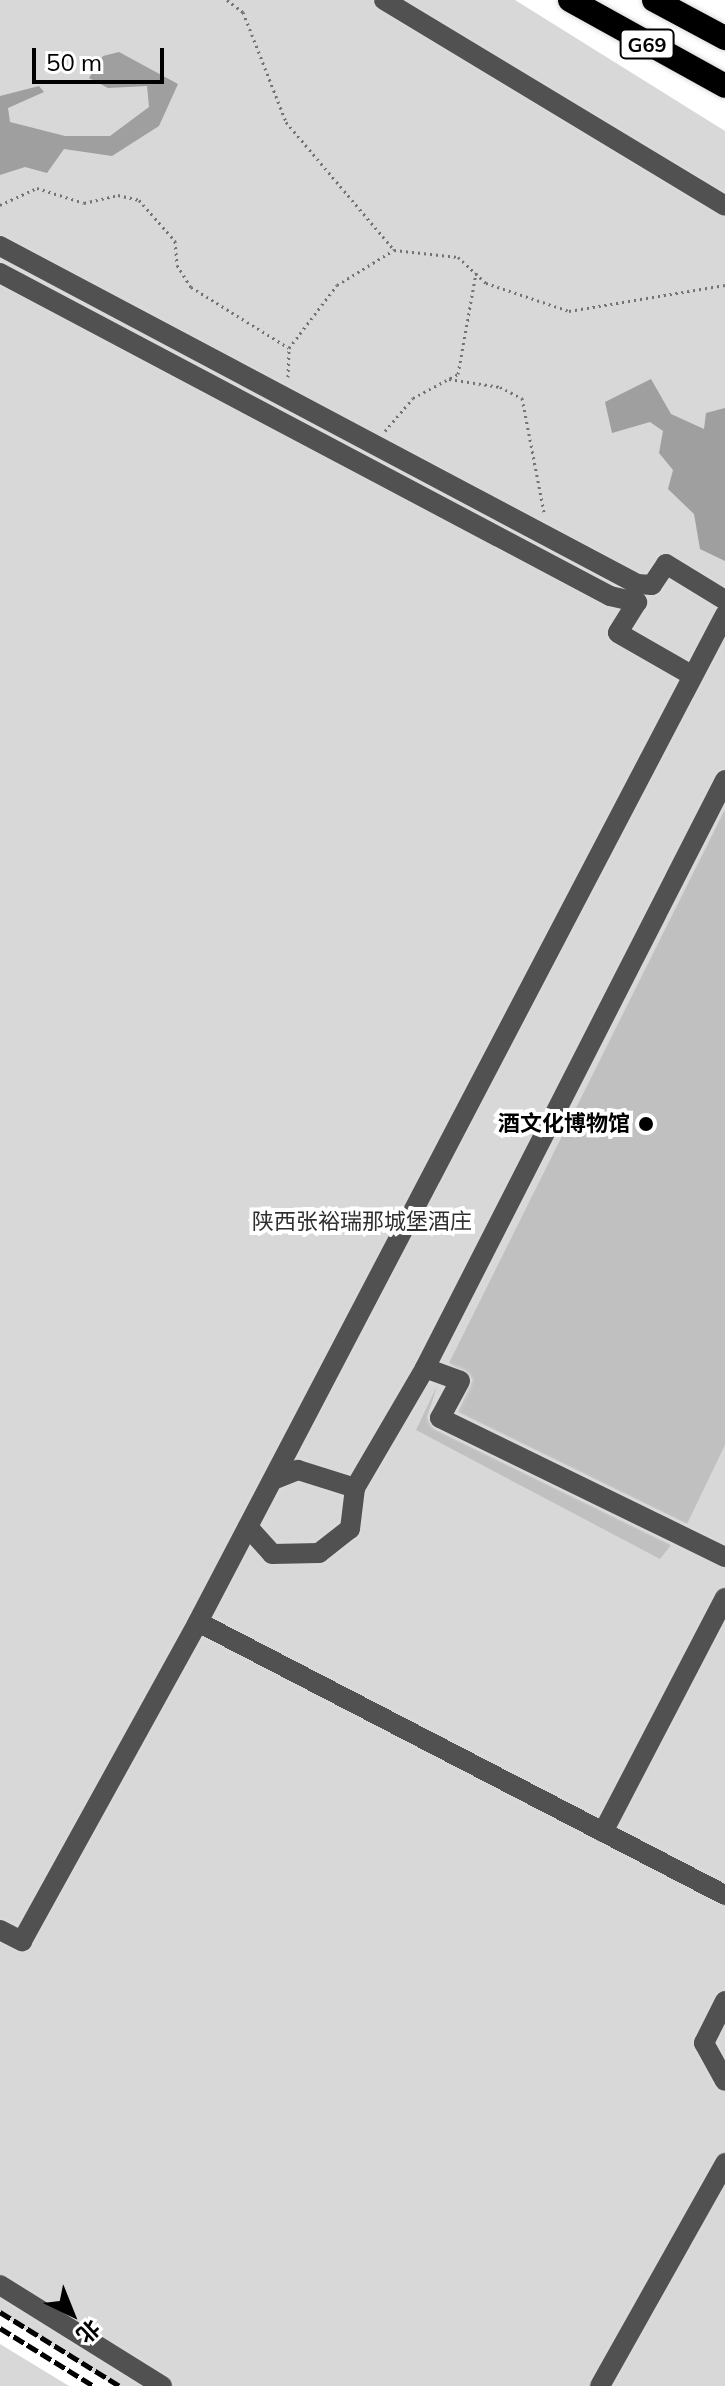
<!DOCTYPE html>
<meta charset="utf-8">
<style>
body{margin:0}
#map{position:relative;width:725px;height:2386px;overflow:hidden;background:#fff;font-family:Mulish,"Noto Sans SC",sans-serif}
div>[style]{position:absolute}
.green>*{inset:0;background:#d8d8d8}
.water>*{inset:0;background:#9f9f9f}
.building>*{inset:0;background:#c0c0c0}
.path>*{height:3px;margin-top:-1.5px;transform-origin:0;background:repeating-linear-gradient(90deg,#737373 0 2px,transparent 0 6px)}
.roads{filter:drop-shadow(0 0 2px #dbdbdb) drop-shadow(0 0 2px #dbdbdb)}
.minor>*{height:20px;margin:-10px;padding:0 10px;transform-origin:10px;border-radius:10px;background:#515151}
.highway>*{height:24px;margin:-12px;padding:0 12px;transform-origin:12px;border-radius:12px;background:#000}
.rail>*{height:5px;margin-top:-2.5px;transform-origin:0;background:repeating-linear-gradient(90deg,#000 0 12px,transparent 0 16px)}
.dots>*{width:22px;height:22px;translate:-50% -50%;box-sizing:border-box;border:4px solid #fff;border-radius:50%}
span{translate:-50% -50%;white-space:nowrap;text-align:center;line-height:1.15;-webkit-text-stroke:8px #fff;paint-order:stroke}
.shield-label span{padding:2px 6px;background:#fff;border:2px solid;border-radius:6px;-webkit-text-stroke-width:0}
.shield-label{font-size:20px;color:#000;font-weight:700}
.poi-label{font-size:22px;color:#000;font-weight:700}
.right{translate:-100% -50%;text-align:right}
.park-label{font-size:22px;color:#2f2f2f}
.north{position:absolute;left:32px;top:2274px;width:80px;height:80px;-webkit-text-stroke:6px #fff;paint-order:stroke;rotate:137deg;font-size:22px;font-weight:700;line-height:32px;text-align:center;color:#000}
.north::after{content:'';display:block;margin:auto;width:28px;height:36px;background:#000;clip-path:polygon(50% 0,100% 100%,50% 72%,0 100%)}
.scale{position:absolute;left:32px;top:48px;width:132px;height:36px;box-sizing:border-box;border:4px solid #000;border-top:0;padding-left:10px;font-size:24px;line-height:28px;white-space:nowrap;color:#000;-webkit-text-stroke:6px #fff;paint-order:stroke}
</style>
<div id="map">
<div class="green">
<i style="clip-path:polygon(0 0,515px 0,725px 131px,725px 2386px,115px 2386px,0 2314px)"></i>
<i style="clip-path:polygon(0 2344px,69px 2386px,0 2386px)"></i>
</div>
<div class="water">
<i style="clip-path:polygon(119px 52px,178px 84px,159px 126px,112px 156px,64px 149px,47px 173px,25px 167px,0 175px,0 96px,39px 86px,44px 92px,8px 108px,10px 122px,65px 136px,110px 136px,149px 107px,147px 86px,108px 88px,89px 78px,103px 56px)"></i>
<i style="clip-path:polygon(651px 379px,671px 414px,704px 429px,706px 413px,725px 408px,725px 561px,700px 549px,694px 514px,668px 489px,673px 470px,659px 453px,663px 431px,650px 422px,612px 433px,605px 402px)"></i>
</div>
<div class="building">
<i style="clip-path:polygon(725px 809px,725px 1445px,687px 1524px,458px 1412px,473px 1379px,449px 1363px)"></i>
<i style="clip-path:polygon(437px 1386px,427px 1418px,434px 1429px,671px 1545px,660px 1559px,416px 1430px)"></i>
</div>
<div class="path">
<i style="left:227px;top:0;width:20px;rotate:37deg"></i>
<i style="left:243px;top:12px;width:118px;rotate:68.6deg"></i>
<i style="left:286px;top:122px;width:167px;rotate:49.8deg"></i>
<i style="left:394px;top:250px;width:64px;rotate:6.2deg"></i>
<i style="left:458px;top:257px;width:38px;rotate:43deg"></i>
<i style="left:486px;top:283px;width:88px;rotate:18.6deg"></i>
<i style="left:569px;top:311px;width:158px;rotate:-9.5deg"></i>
<i style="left:0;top:205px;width:41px;rotate:-24.7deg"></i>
<i style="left:37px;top:188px;width:49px;rotate:17.7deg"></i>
<i style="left:84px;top:203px;width:35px;rotate:-13deg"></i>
<i style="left:118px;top:195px;width:22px;rotate:13deg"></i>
<i style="left:139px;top:200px;width:55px;rotate:48.7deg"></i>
<i style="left:175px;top:241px;width:24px;rotate:85deg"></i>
<i style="left:177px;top:265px;width:26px;rotate:58deg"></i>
<i style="left:191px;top:287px;width:115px;rotate:31.9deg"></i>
<i style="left:288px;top:377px;width:29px;rotate:-88deg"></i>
<i style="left:289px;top:348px;width:79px;rotate:-52.7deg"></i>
<i style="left:337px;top:285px;width:67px;rotate:-31.6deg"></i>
<i style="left:449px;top:379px;width:52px;rotate:8.9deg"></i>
<i style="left:500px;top:387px;width:25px;rotate:27deg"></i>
<i style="left:522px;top:398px;width:116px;rotate:79.1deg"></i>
<i style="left:385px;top:431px;width:43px;rotate:-49.7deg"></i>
<i style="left:413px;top:398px;width:51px;rotate:-28.1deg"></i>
<i style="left:458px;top:374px;width:103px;rotate:-79.9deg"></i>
</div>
<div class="roads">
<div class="minor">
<i style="left:384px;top:0;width:398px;rotate:31.1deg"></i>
<i style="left:0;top:246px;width:721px;rotate:27.95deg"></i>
<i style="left:637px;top:584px;width:15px;rotate:4deg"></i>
<i style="left:652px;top:585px;width:25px;rotate:-56deg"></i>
<i style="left:666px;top:564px;width:69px;rotate:31.4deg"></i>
<i style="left:0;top:273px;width:690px;rotate:27.9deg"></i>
<i style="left:610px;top:596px;width:28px;rotate:13deg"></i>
<i style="left:637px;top:602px;width:36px;rotate:122deg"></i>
<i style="left:618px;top:633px;width:86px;rotate:29.8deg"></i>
<i style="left:725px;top:780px;width:660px;rotate:117.03deg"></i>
<i style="left:425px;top:1368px;width:37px;rotate:20deg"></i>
<i style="left:460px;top:1381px;width:42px;rotate:118.4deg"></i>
<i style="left:440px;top:1418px;width:317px;rotate:26deg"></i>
<i style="left:273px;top:1480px;width:27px;rotate:-22deg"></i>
<i style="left:298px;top:1470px;width:60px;rotate:17.5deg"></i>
<i style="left:248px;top:1527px;width:36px;rotate:48deg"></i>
<i style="left:272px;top:1554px;width:47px;rotate:-1.2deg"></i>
<i style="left:319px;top:1553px;width:39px;rotate:-38deg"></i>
<i style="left:350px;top:1529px;width:41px;rotate:-83deg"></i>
<i style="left:355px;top:1488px;width:139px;rotate:-59.7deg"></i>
<i style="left:198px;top:1622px;width:1137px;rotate:-62.38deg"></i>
<i style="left:603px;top:1832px;width:264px;rotate:-62.5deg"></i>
<i style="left:0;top:1930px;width:25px;rotate:27deg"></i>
<i style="left:22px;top:1941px;width:364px;rotate:-61.1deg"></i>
<i style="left:198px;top:1622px;width:594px;rotate:27.39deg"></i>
<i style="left:725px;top:2001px;width:47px;rotate:116.6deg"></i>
<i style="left:704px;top:2043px;width:43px;rotate:61.1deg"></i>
<i style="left:0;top:2285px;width:191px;rotate:31.9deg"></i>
<i style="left:600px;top:2386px;width:256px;rotate:-60.7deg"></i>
</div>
<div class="highway">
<i style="left:570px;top:0;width:177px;rotate:29deg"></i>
<i style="left:654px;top:0;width:81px;rotate:28.2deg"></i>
</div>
</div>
<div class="rail">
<i style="left:0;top:2312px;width:141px;rotate:31.7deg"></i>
<i style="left:0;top:2328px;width:110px;rotate:31.7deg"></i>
</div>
<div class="dots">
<i style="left:646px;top:1124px;background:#000"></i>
</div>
<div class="shield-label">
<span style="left:647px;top:44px">G69</span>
</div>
<div class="poi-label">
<span class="right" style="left:630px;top:1124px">酒文化博物馆</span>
</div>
<div class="park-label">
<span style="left:362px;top:1222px">陕西张裕瑞那城堡酒庄</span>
</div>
<div class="north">北</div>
<div class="scale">50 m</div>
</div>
